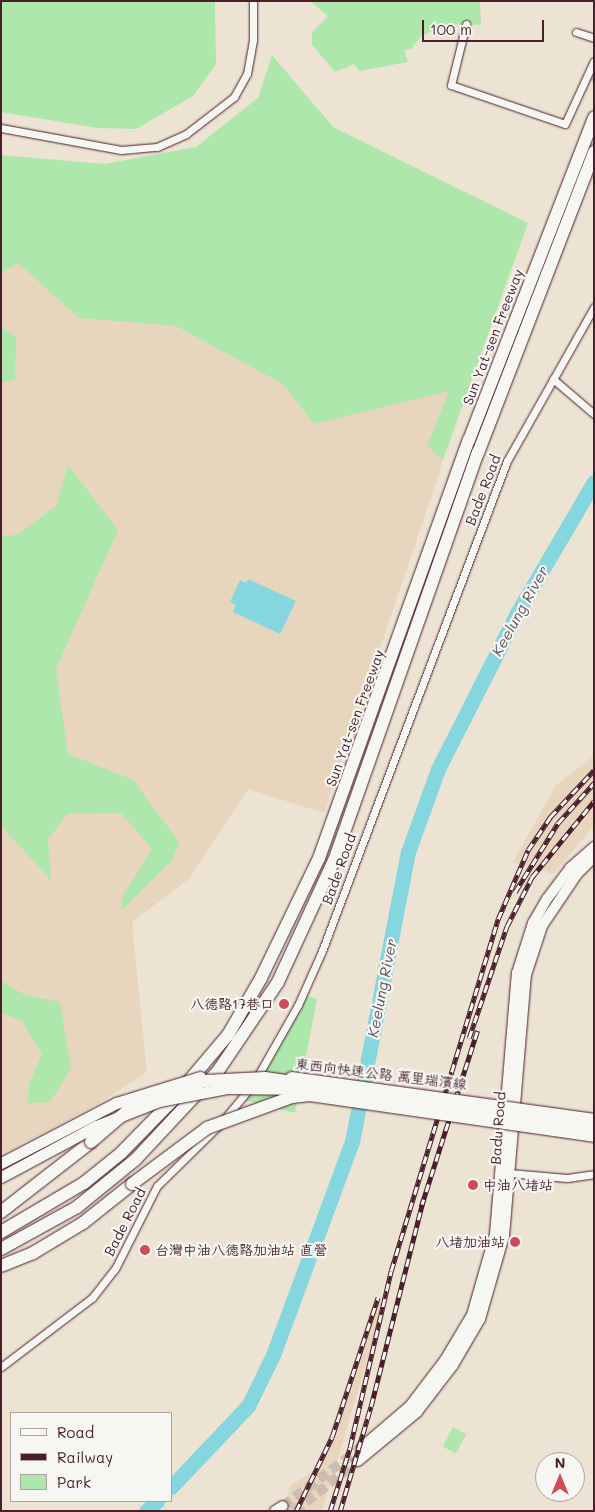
<!DOCTYPE html>
<meta charset="utf-8">
<style>
body{margin:0}
#map{position:relative;width:595px;height:1512px;overflow:hidden;background:#ede3d3;font-family:Mali,"LXGW WenKai TC",sans-serif}
div>[style]{position:absolute}
.built>*{inset:0;background:#e7d6bd}
.green>*{inset:0;background:#ade7ac;transform-origin:0 0}
.water>*{inset:0;background:#85d6de}
.river>*{height:15px;margin:-7.5px;padding:0 7.5px;transform-origin:7.5px;border-radius:7.5px;background:#85d6de}
.minor-tunnel>*{height:7px;margin-top:-3.5px;transform-origin:0;background:repeating-linear-gradient(90deg,#ccbcb1 0 7px,transparent 0 10.5px)}
.primary-tunnel>*{height:10px;margin-top:-5px;transform-origin:0;background:repeating-linear-gradient(90deg,#ccbcb1 0 10px,transparent 0 15px)}
.roads{filter:drop-shadow(0 0 1px #4a1f2b) drop-shadow(0 0 1px #4a1f2b)}
.minor>*{height:7px;margin:-3.5px;padding:0 3.5px;transform-origin:3.5px;border-radius:3.5px;background:#f6f6f2}
.primary>*{height:10px;margin:-5px;padding:0 5px;transform-origin:5px;border-radius:5px;background:#f6f6f2}
.motorway>*{height:12px;margin:-6px;padding:0 6px;transform-origin:6px;border-radius:6px;background:#f6f6f2}
.rail>*{height:4.5px;margin-top:-2.25px;transform-origin:0;background:repeating-linear-gradient(90deg,#f6f6f2 0 8px,#4a1f2b 0 16px);box-sizing:border-box;border-block:1px solid #4a1f2b}
.bridges{filter:drop-shadow(0 0 1px #4a1f2b) drop-shadow(0 0 1px #4a1f2b)}
.trunk-bridge>*{height:11px;margin:-5.5px;padding:0 5.5px;transform-origin:5.5px;border-radius:5.5px;background:#f6f6f2}
.motorway-bridge>*{height:12px;margin:-6px;padding:0 6px;transform-origin:6px;border-radius:6px;background:#f6f6f2}
.dots>*{width:14px;height:14px;translate:-50% -50%;box-sizing:border-box;border:2px solid #f6f6f2;border-radius:50%}
span{translate:-50% -50%;white-space:nowrap;text-align:center;line-height:1.15;-webkit-text-stroke:4.5px #f6f6f2;paint-order:stroke}
.street-label{font-size:14px;color:#4a1f2b}
.poi-label{font-size:14px;color:#4a1f2b}
.right{translate:-100% -50%;text-align:right}
.left{translate:0 -50%;text-align:left}
.water-label{font-size:15px;color:#5c5661;font-style:italic}
.frame{position:absolute;inset:0;border:2px solid #4a1f2b;pointer-events:none}
.legend{position:absolute;left:10px;top:1412px;width:162px;height:90px;box-sizing:border-box;background:#f6f6f2;border:1px solid #b1a0a2;margin:0;padding:6px 9px;list-style:none;font-size:15px;color:#4a1f2b}
.legend li{display:flex;align-items:center;gap:10px;height:25px}
.legend b{width:25px;border:1px solid #b1a0a2}
.north{position:absolute;left:535px;top:1452px;width:50px;height:50px;box-sizing:border-box;background:#f6f6f2;border:1px solid #b1a0a2;border-radius:50%;rotate:0deg;font-size:14px;font-weight:700;line-height:20px;text-align:center;color:#4a1f2b}
.north::after{content:'';display:block;margin:auto;width:18px;height:22px;background:#d1495b;clip-path:polygon(50% 0,100% 100%,50% 72%,0 100%)}
.scale{position:absolute;left:422px;top:20px;width:122px;height:22px;box-sizing:border-box;border:2px solid #4a1f2b;border-top:0;padding-left:6px;font-size:15px;line-height:18px;white-space:nowrap;color:#4a1f2b;-webkit-text-stroke:4px #f6f6f2;paint-order:stroke}
</style>
<div id="map">
<div class="built">
<i style="clip-path:polygon(1px 256px,461px 372px,440px 471px,324px 813px,248px 789px,189px 879px,132px 922px,147px 1072px,98px 1104px,1px 1155px)"></i>
<i style="clip-path:polygon(594px 756px,594px 826px,553px 874px,513px 862px,556px 785px)"></i>
<i style="clip-path:polygon(375px 1298px,376px 1304px,385px 1301px,322px 1511px,285px 1511px,290px 1486px,318px 1468px)"></i>
</div>
<div class="green">
<i style="clip-path:polygon(1px 1px,215px 1px,216px 64px,193px 96px,136px 129px,98px 128px,1px 112px)"></i>
<i style="clip-path:polygon(310px 1px,480px 1px,481px 25px,459px 24px,422px 35px,411px 49px,404px 50px,408px 62px,359px 71px,354px 64px,335px 72px,312px 45px,312px 32px,328px 16px)"></i>
<i style="clip-path:polygon(272px 55px,333px 127px,528px 223px,443px 460px,427px 446px,449px 391px,314px 424px,283px 384px,176px 326px,79px 318px,18px 263px,1px 273px,1px 155px,104px 164px,196px 147px,258px 98px)"></i>
<i style="clip-path:polygon(1px 327px,16px 337px,15px 380px,1px 382px)"></i>
<i style="clip-path:polygon(68px 465px,118px 530px,56px 669px,68px 754px,133px 780px,179px 842px,173px 859px,121px 911px,122px 897px,152px 849px,121px 813px,68px 814px,48px 839px,51px 880px,1px 826px,1px 536px,17px 535px,56px 506px)"></i>
<i style="clip-path:polygon(1px 981px,25px 995px,60px 1002px,71px 1069px,50px 1102px,27px 1103px,30px 1081px,42px 1055px,22px 1021px,1px 1013px)"></i>
<i style="clip-path:polygon(307px 996px,317px 999px,295px 1113px,241px 1099px)"></i>
<i style="left:453px;top:1427px;width:15px;height:22px;rotate:28deg"></i>
</div>
<div class="water">
<i style="clip-path:polygon(248px 579px,296px 601px,280px 634px,233px 612px,236px 605px,230px 602px,240px 580px,246px 583px)"></i>
</div>
<div class="river">
<i style="left:171px;top:1487px;width:112px;rotate:-46.5deg"></i>
<i style="left:248px;top:1406px;width:57px;rotate:-63.9deg"></i>
<i style="left:273px;top:1355px;width:227px;rotate:-69.7deg"></i>
<i style="left:352px;top:1142px;width:295px;rotate:-79.1deg"></i>
<i style="left:408px;top:852px;width:88px;rotate:-70.1deg"></i>
<i style="left:438px;top:769px;width:175px;rotate:-63.1deg"></i>
<i style="left:517px;top:613px;width:152px;rotate:-59.6deg"></i>
<i style="left:146px;top:1511px;width:15px;rotate:-42deg"></i>
</div>
<div class="minor-tunnel">
<i style="left:592px;top:77px;width:2px;rotate:27deg"></i>
</div>
<div class="primary-tunnel">
<i style="left:283px;top:1506px;width:99px;rotate:-36.8deg"></i>
<i style="left:294px;top:1511px;width:81px;rotate:-38deg"></i>
</div>
<div class="roads">
<div class="minor">
<i style="left:466px;top:24px;width:63px;rotate:103.8deg"></i>
<i style="left:451px;top:85px;width:120px;rotate:18.9deg"></i>
<i style="left:565px;top:124px;width:69px;rotate:-65.3deg"></i>
<i style="left:576px;top:32px;width:19px;rotate:18deg"></i>
<i style="left:1px;top:128px;width:122px;rotate:10.4deg"></i>
<i style="left:121px;top:150px;width:36px;rotate:-5deg"></i>
<i style="left:157px;top:147px;width:32px;rotate:-24deg"></i>
<i style="left:186px;top:134px;width:61px;rotate:-37.6deg"></i>
<i style="left:234px;top:97px;width:26px;rotate:-61deg"></i>
<i style="left:247px;top:74px;width:35px;rotate:-80deg"></i>
<i style="left:253px;top:40px;width:39px;rotate:-90deg"></i>
<i style="left:553px;top:379px;width:54px;rotate:40.5deg"></i>
<i style="left:256px;top:1079px;width:85px;rotate:-60.4deg"></i>
<i style="left:298px;top:1005px;width:59px;rotate:-66deg"></i>
<i style="left:322px;top:951px;width:524px;rotate:-69.32deg"></i>
<i style="left:507px;top:461px;width:177px;rotate:-60.5deg"></i>
<i style="left:225px;top:1118px;width:39px;rotate:-50deg"></i>
<i style="left:509px;top:1173px;width:58px;rotate:4.9deg"></i>
<i style="left:567px;top:1178px;width:27px;rotate:-8deg"></i>
<i style="left:1px;top:1367px;width:114px;rotate:-37.2deg"></i>
<i style="left:92px;top:1298px;width:37px;rotate:-52deg"></i>
<i style="left:115px;top:1269px;width:93px;rotate:-63.2deg"></i>
<i style="left:157px;top:1186px;width:86px;rotate:-44.5deg"></i>
</div>
<div class="primary">
<i style="left:362px;top:1447px;width:63px;rotate:-40.5deg"></i>
<i style="left:410px;top:1406px;width:58px;rotate:-52.7deg"></i>
<i style="left:445px;top:1360px;width:52px;rotate:-59deg"></i>
<i style="left:472px;top:1315px;width:84px;rotate:-74.1deg"></i>
<i style="left:495px;top:1234px;width:262px;rotate:-85.2deg"></i>
<i style="left:517px;top:973px;width:52px;rotate:-72.3deg"></i>
<i style="left:533px;top:923px;width:28px;rotate:-60deg"></i>
<i style="left:547px;top:899px;width:39px;rotate:-53deg"></i>
<i style="left:570px;top:868px;width:32px;rotate:-41deg"></i>
<i style="left:358px;top:1461px;width:77px;rotate:-39.7deg"></i>
<i style="left:417px;top:1412px;width:59px;rotate:-52.5deg"></i>
<i style="left:453px;top:1365px;width:53px;rotate:-59.6deg"></i>
<i style="left:480px;top:1319px;width:86px;rotate:-73.9deg"></i>
<i style="left:504px;top:1236px;width:262px;rotate:-85.2deg"></i>
<i style="left:526px;top:975px;width:52px;rotate:-71.9deg"></i>
<i style="left:542px;top:926px;width:63px;rotate:-56.1deg"></i>
<i style="left:577px;top:874px;width:24px;rotate:-45deg"></i>
<i style="left:275px;top:1511px;width:9px;rotate:-32deg"></i>
</div>
<div class="motorway">
<i style="left:1px;top:1212px;width:114px;rotate:-37.9deg"></i>
<i style="left:1px;top:1232px;width:96px;rotate:-30.6deg"></i>
<i style="left:84px;top:1183px;width:48px;rotate:-39deg"></i>
<i style="left:121px;top:1153px;width:73px;rotate:-45.6deg"></i>
<i style="left:172px;top:1101px;width:87px;rotate:-49.7deg"></i>
<i style="left:228px;top:1035px;width:66px;rotate:-59.9deg"></i>
<i style="left:261px;top:978px;width:133px;rotate:-64.2deg"></i>
<i style="left:319px;top:858px;width:444px;rotate:-70.3deg"></i>
<i style="left:469px;top:440px;width:346px;rotate:-68.8deg"></i>
<i style="left:1px;top:1249px;width:87px;rotate:-28.9deg"></i>
<i style="left:77px;top:1207px;width:76px;rotate:-39.1deg"></i>
<i style="left:136px;top:1159px;width:120px;rotate:-47deg"></i>
<i style="left:218px;top:1071px;width:107px;rotate:-56deg"></i>
<i style="left:278px;top:982px;width:136px;rotate:-65.3deg"></i>
<i style="left:335px;top:858px;width:430px;rotate:-70.6deg"></i>
<i style="left:478px;top:453px;width:323px;rotate:-68.9deg"></i>
<i style="left:1px;top:1266px;width:35px;rotate:-22deg"></i>
<i style="left:33px;top:1253px;width:58px;rotate:-31deg"></i>
<i style="left:83px;top:1223px;width:63px;rotate:-38.5deg"></i>
</div>
</div>
<div class="rail">
<i style="left:515px;top:892px;width:81px;rotate:-58.1deg"></i>
<i style="left:558px;top:823px;width:54px;rotate:-48deg"></i>
<i style="left:469px;top:1038px;width:118px;rotate:-71.3deg"></i>
<i style="left:507px;top:926px;width:55px;rotate:-63deg"></i>
<i style="left:532px;top:877px;width:98px;rotate:-50.8deg"></i>
<i style="left:421px;top:1207px;width:185px;rotate:-72.3deg"></i>
<i style="left:296px;top:1511px;width:82px;rotate:-64.1deg"></i>
<i style="left:332px;top:1437px;width:147px;rotate:-71.8deg"></i>
<i style="left:330px;top:1511px;width:67px;rotate:-72.6deg"></i>
<i style="left:350px;top:1447px;width:181px;rotate:-76.9deg"></i>
<i style="left:391px;top:1271px;width:368px;rotate:-73.1deg"></i>
<i style="left:498px;top:919px;width:75px;rotate:-66.5deg"></i>
<i style="left:528px;top:850px;width:40px;rotate:-56deg"></i>
<i style="left:550px;top:817px;width:64px;rotate:-46.9deg"></i>
<i style="left:340px;top:1511px;width:109px;rotate:-73.6deg"></i>
<i style="left:371px;top:1406px;width:212px;rotate:-75.8deg"></i>
</div>
<div class="bridges">
<div class="trunk-bridge">
<i style="left:291px;top:1077px;width:306px;rotate:7.9deg"></i>
<i style="left:1px;top:1163px;width:130px;rotate:-27.6deg"></i>
<i style="left:116px;top:1103px;width:88px;rotate:-17.2deg"></i>
<i style="left:1px;top:1177px;width:108px;rotate:-28.2deg"></i>
<i style="left:96px;top:1126px;width:68px;rotate:-21.6deg"></i>
<i style="left:159px;top:1101px;width:69px;rotate:-10.8deg"></i>
<i style="left:227px;top:1088px;width:81px;rotate:0.7deg"></i>
</div>
<div class="motorway-bridge">
<i style="left:91px;top:1142px;width:66px;rotate:-40.7deg"></i>
<i style="left:141px;top:1099px;width:66px;rotate:-15.7deg"></i>
<i style="left:205px;top:1081px;width:60px;rotate:-2.9deg"></i>
<i style="left:265px;top:1078px;width:332px;rotate:8.3deg"></i>
<i style="left:132px;top:1184px;width:94px;rotate:-36.7deg"></i>
<i style="left:207px;top:1128px;width:90px;rotate:-20deg"></i>
<i style="left:292px;top:1097px;width:18px;rotate:-6deg"></i>
<i style="left:310px;top:1095px;width:287px;rotate:8.2deg"></i>
</div>
</div>
<div class="dots">
<i style="left:284px;top:1004px;background:#d1495b"></i>
<i style="left:473px;top:1185px;background:#d1495b"></i>
<i style="left:515px;top:1242px;background:#d1495b"></i>
<i style="left:145px;top:1250px;background:#d1495b"></i>
</div>
<div class="street-label">
<span style="left:493px;top:337px;rotate:-69deg">Sun Yat-sen Freeway</span>
<span style="left:483px;top:490px;rotate:-69deg">Bade Road</span>
<span style="left:355px;top:718px;rotate:-70deg">Sun Yat-sen Freeway</span>
<span style="left:339px;top:869px;rotate:-70deg">Bade Road</span>
<span style="left:381px;top:1074px;rotate:7deg">東西向快速公路 萬里瑞濱線</span>
<span style="left:498px;top:1128px;rotate:-86deg">Badu Road</span>
<span style="left:125px;top:1222px;rotate:-63deg">Bade Road</span>
</div>
<div class="poi-label">
<span class="right" style="left:274px;top:1004px">八德路17巷口</span>
<span class="left" style="left:483px;top:1185px">中油八堵站</span>
<span class="right" style="left:505px;top:1242px">八堵加油站</span>
<span class="left" style="left:155px;top:1250px">台灣中油八德路加油站 直營</span>
</div>
<div class="water-label">
<span style="left:520px;top:611px;rotate:-61deg">Keelung River</span>
<span style="left:382px;top:988px;rotate:-79deg">Keelung River</span>
</div>
<div class="frame"></div>
<ul class="legend">
<li><b style="height:6px;background:#f6f6f2"></b>Road</li>
<li><b style="height:6px;background:#4a1f2b"></b>Railway</li>
<li><b style="height:14px;background:#ade7ac"></b>Park</li>
</ul>
<div class="north">N</div>
<div class="scale">100 m</div>
</div>
